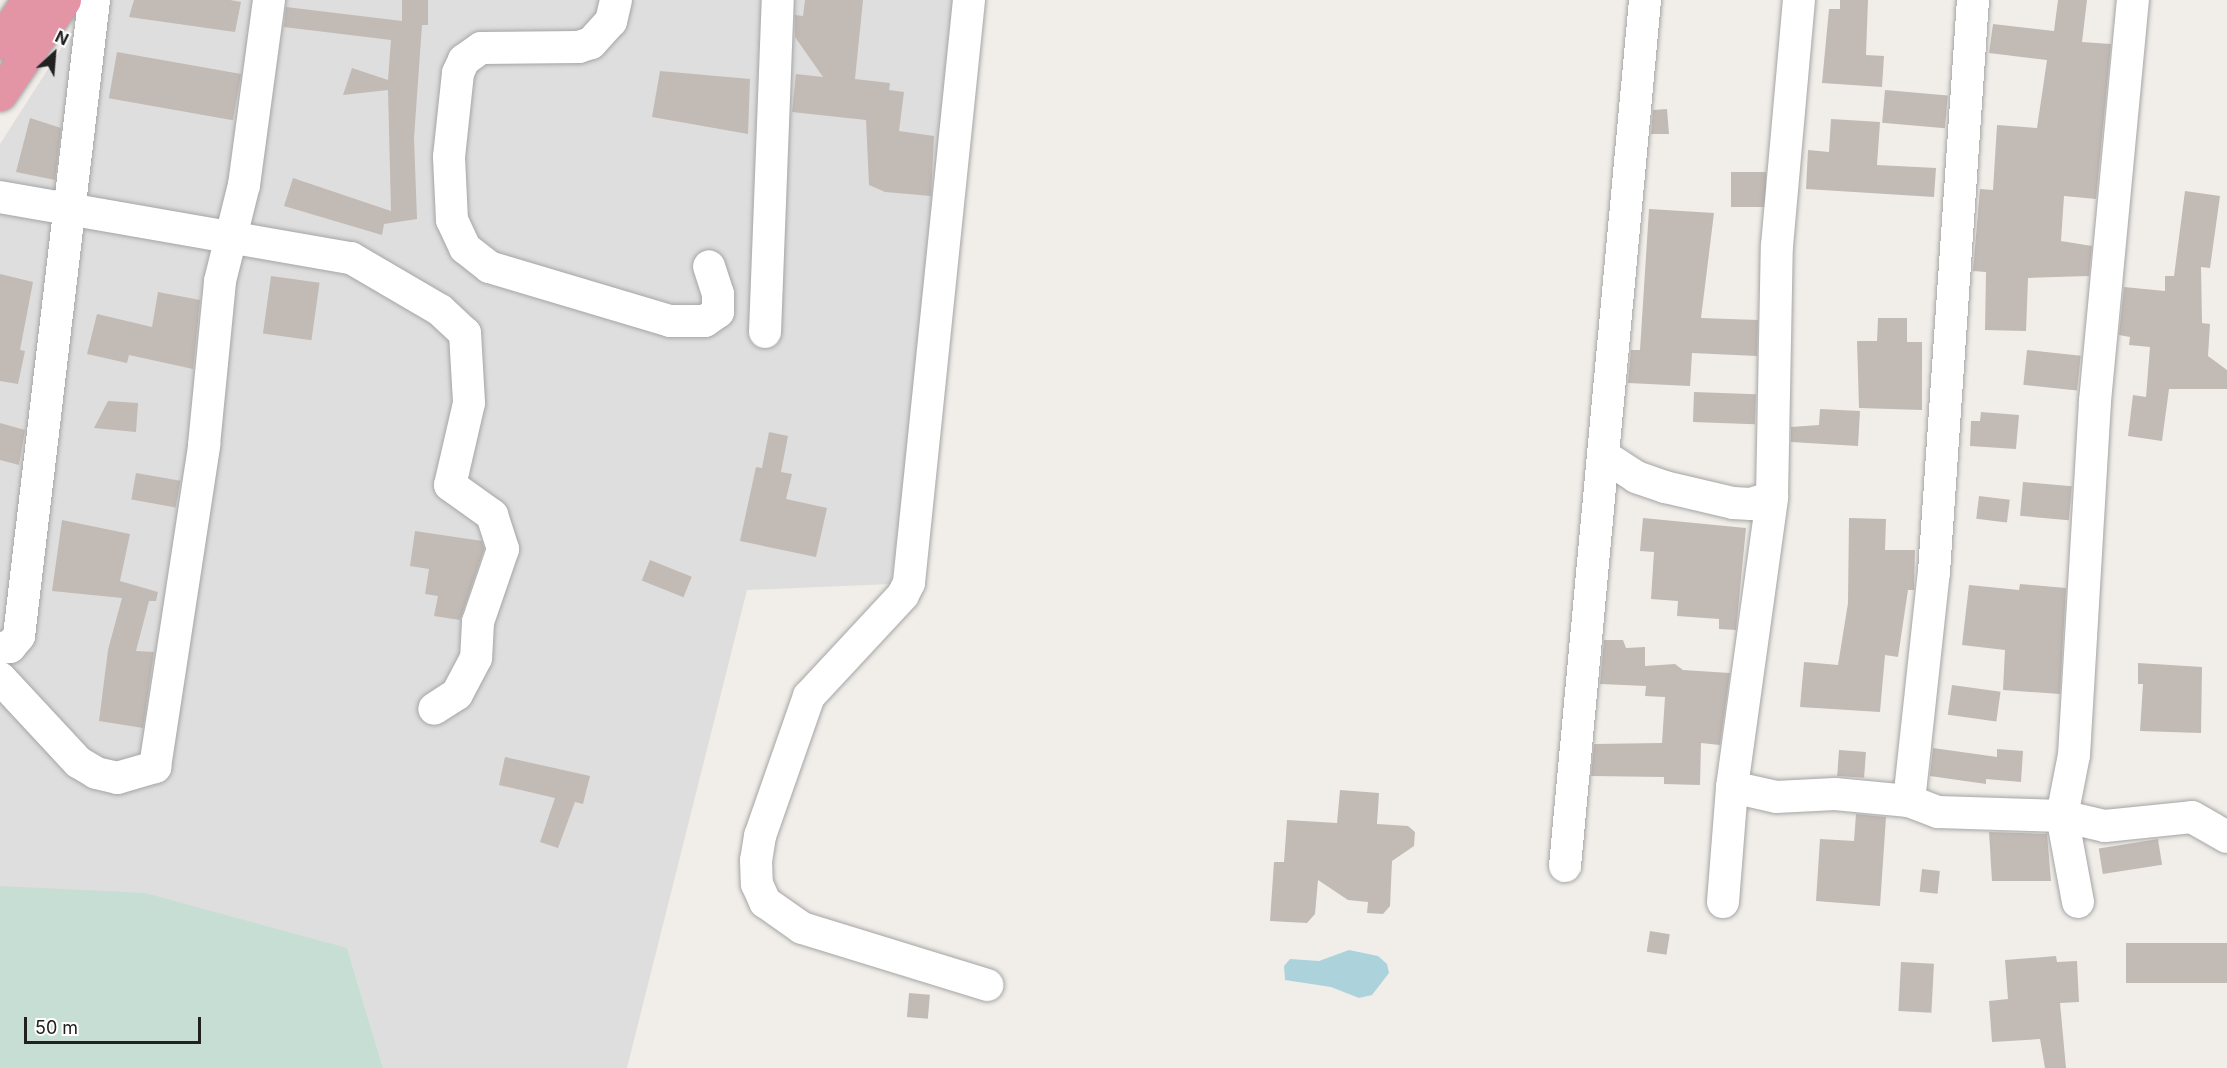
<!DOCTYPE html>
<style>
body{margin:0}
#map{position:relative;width:2227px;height:1068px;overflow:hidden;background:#f1eee9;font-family:Inter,sans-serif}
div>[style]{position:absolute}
.residential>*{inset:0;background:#dfdede}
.wetland>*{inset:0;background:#c6ded3}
.water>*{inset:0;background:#acd2dc}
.building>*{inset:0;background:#c2bab5;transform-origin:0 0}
.roads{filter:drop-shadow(0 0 2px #a5a5a5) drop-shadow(0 0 2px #a5a5a5)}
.minor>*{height:32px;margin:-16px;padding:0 16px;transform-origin:16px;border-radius:16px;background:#fff}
.highway>*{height:33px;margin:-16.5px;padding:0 16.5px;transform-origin:16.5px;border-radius:16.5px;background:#e395a5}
span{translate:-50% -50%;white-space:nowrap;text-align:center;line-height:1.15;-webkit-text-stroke:5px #fff;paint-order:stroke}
.north{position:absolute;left:24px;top:24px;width:60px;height:60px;-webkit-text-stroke:4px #fff;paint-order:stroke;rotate:26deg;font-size:16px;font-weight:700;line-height:24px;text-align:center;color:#212121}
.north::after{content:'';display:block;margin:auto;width:21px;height:27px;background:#212121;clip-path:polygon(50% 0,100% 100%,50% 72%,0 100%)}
.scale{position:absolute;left:24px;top:1017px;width:177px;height:27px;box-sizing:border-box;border:3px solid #212121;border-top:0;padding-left:8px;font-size:18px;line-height:21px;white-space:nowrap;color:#212121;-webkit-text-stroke:4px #fff;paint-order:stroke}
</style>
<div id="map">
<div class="residential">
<i style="clip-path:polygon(92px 0,956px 0,944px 187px,891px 584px,747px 590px,627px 1068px,383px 1068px,347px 948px,0 886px,0 144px)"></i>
</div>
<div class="wetland">
<i style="clip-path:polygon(0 886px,145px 893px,347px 948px,383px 1068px,0 1068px)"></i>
</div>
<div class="water">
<i style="clip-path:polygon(1349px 950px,1378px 956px,1387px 964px,1389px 973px,1372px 995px,1359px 998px,1331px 987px,1285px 980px,1284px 966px,1290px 959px,1319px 961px)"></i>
</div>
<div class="building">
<i style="clip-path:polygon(134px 0,230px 0,241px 2px,235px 32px,129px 17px)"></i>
<i style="clip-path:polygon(402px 0,428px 0,428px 25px,422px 25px,414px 138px,417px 219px,384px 224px,382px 235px,284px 206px,293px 178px,391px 211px,388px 90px,343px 95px,352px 68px,388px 80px,391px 40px,284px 27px,286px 7px,402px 21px)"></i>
<i style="clip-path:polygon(805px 0,863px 0,855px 79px,890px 83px,889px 90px,904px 92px,899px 131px,934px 136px,931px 196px,885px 192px,869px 185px,866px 120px,792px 112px,796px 74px,823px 77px,795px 37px,795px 15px,803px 16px)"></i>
<i style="clip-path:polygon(1840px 0,1868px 0,1866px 55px,1884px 56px,1882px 87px,1822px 83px,1829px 9px,1840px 9px)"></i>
<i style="clip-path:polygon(2058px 0,2087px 0,2082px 42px,2111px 44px,2096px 199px,2064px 196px,2061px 241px,2092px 246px,2089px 276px,2028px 278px,2026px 331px,1985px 330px,1986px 272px,1973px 271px,1980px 189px,1993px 190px,1997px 125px,2037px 128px,2047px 60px,1989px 53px,1993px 24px,2054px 31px)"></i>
<i style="left:117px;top:52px;width:126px;height:47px;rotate:10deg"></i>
<i style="clip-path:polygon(660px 71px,750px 79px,748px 134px,652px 117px)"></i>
<i style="left:1885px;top:90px;width:63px;height:33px;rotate:5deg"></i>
<i style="clip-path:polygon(1667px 109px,1669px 134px,1651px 134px,1653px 110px)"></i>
<i style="clip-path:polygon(30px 118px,61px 128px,55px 180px,16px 172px)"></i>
<i style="clip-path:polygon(1831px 119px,1880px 122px,1877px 165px,1936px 168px,1934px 197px,1806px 189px,1808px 150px,1829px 152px)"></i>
<i style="left:1731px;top:172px;width:35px;height:35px"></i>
<i style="clip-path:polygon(2185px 191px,2220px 196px,2210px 268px,2201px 267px,2202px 323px,2210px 324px,2208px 356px,2227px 370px,2227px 389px,2169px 389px,2162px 441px,2128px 436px,2133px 395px,2146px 397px,2150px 347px,2129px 345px,2130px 337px,2119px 335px,2124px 287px,2165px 291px,2165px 276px,2174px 276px)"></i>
<i style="clip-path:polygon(1649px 209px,1714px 213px,1701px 318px,1758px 320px,1757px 356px,1692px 353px,1690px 386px,1628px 383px,1631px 350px,1640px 350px)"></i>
<i style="clip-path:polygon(0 274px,33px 282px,20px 350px,25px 351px,18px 384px,0 381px)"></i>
<i style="left:271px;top:276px;width:49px;height:58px;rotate:8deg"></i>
<i style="clip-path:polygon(158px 292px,200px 300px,193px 369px,129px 355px,127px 363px,87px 354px,97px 314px,152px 327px)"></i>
<i style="clip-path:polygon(1878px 318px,1907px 318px,1907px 342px,1922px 342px,1922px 410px,1859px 408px,1857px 341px,1877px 341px)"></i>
<i style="left:2027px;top:350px;width:54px;height:35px;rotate:6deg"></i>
<i style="left:1694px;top:392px;width:62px;height:30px;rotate:2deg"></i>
<i style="clip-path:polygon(108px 401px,138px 403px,136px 432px,94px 428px)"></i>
<i style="clip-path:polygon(1820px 409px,1860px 411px,1858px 446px,1791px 442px,1791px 427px,1819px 425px)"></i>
<i style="clip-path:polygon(1981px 412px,2019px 415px,2016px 449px,1970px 446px,1971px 421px,1980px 421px)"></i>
<i style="clip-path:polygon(0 423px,25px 430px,19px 465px,0 460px)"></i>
<i style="clip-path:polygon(769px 432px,788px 436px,781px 472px,792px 474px,786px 499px,827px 508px,816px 557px,740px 541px,756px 467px,762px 468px)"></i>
<i style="left:136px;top:473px;width:45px;height:27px;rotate:10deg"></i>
<i style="left:2023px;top:482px;width:49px;height:34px;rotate:5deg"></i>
<i style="left:1979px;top:496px;width:31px;height:23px;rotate:7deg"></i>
<i style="clip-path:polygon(1643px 518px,1746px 528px,1736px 630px,1719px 629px,1719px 619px,1677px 616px,1678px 601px,1651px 599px,1654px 552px,1640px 551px)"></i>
<i style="clip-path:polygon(1849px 518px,1886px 519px,1885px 550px,1915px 550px,1914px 590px,1908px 590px,1898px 657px,1885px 655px,1880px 712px,1800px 707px,1804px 662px,1838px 665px,1848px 603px)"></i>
<i style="clip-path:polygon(62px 520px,130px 534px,120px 581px,158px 592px,156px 601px,149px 601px,136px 651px,154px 652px,143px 728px,99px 721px,108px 650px,122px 598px,52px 591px)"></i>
<i style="clip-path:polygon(415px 531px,482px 541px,484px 549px,460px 620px,434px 616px,438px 596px,425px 594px,429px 569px,410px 566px)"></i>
<i style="left:650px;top:560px;width:45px;height:22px;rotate:22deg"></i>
<i style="clip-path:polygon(2020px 584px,2066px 588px,2060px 694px,2003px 690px,2005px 650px,1962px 645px,1969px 585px,2019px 590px)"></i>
<i style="clip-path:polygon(1604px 640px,1623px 640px,1626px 648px,1645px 647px,1645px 666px,1675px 664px,1683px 670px,1730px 673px,1720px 745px,1701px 743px,1700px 785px,1664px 784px,1664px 777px,1591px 776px,1594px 744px,1662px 743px,1665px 697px,1645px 696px,1646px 686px,1600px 684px)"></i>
<i style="clip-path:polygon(2138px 663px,2202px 667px,2201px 733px,2140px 731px,2143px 684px,2138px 684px)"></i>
<i style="left:1952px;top:685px;width:49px;height:30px;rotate:8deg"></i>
<i style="clip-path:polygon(1933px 748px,1997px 757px,1997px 749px,2023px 751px,2021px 782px,1986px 779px,1986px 784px,1930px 776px)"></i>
<i style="left:1839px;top:750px;width:27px;height:26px;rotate:4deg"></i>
<i style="clip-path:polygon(505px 757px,590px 776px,583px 804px,575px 802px,558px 848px,540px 842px,555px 798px,499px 785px)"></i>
<i style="clip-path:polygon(1340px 790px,1379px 793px,1377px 824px,1408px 826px,1415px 832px,1414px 846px,1392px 861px,1390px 906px,1383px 914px,1367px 913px,1368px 902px,1348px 900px,1318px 880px,1315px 914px,1307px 923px,1270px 921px,1274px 862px,1284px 862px,1287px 820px,1337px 823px)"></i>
<i style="clip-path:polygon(1856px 814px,1886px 817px,1880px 906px,1816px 901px,1820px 839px,1854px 841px)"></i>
<i style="clip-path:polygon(1989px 832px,2047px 834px,2051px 881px,1992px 881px)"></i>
<i style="left:2158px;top:839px;width:26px;height:60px;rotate:81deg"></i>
<i style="left:1922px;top:869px;width:18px;height:23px;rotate:6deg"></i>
<i style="left:1650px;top:931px;width:20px;height:21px;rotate:9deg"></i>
<i style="left:2227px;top:943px;width:40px;height:101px;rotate:90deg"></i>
<i style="clip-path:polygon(2056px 956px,2057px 962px,2077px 961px,2079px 1002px,2060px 1003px,2066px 1068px,2045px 1068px,2040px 1039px,1992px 1042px,1989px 1001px,2008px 999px,2005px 960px)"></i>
<i style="left:1901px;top:962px;width:33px;height:49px;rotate:3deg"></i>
<i style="left:909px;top:993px;width:21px;height:24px;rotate:5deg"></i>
</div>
<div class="roads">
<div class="minor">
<i style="left:616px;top:0;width:22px;rotate:103deg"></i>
<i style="left:611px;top:21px;width:30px;rotate:132deg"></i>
<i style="left:591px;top:43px;width:13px;rotate:162deg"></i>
<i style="left:579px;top:47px;width:98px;rotate:179.4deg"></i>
<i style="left:481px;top:48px;width:21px;rotate:145deg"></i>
<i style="left:464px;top:60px;width:14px;rotate:115deg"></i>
<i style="left:458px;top:73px;width:84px;rotate:96.1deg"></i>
<i style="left:449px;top:157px;width:63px;rotate:87.3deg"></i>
<i style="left:452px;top:220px;width:31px;rotate:65deg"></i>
<i style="left:465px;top:248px;width:31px;rotate:38deg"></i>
<i style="left:489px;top:267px;width:189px;rotate:16.6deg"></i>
<i style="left:670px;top:321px;width:35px"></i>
<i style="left:705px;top:321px;width:16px;rotate:-35deg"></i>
<i style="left:718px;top:312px;width:18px;rotate:-90deg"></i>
<i style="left:718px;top:294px;width:29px;rotate:-108deg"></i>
<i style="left:969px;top:0;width:586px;rotate:95.88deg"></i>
<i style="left:909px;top:583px;width:13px;rotate:117deg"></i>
<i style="left:903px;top:595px;width:138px;rotate:132.9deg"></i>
<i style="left:809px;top:696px;width:148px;rotate:109.3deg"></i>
<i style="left:760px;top:836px;width:24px;rotate:99deg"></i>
<i style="left:756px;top:860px;width:24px;rotate:88deg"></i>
<i style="left:757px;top:884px;width:20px;rotate:66deg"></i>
<i style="left:765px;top:902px;width:45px;rotate:35.1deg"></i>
<i style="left:802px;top:928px;width:194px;rotate:17.1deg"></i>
<i style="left:0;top:197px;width:356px;rotate:9.9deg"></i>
<i style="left:351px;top:258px;width:103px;rotate:30.3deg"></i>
<i style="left:440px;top:310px;width:34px;rotate:43deg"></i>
<i style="left:465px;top:333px;width:70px;rotate:86.7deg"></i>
<i style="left:469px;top:403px;width:84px;rotate:103deg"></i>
<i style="left:450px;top:485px;width:52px;rotate:35.5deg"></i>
<i style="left:492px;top:515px;width:36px;rotate:72deg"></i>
<i style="left:503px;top:549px;width:77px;rotate:108.9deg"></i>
<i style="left:478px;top:622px;width:36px;rotate:93deg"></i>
<i style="left:476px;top:658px;width:41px;rotate:117.8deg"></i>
<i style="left:457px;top:694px;width:27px;rotate:147deg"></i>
<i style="left:765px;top:332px;width:332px;rotate:-87.8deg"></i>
<i style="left:1604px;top:456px;width:38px;rotate:33deg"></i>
<i style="left:1636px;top:477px;width:31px;rotate:19deg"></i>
<i style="left:1665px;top:487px;width:70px;rotate:13.2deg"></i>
<i style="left:1733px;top:503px;width:18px;rotate:3deg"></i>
<i style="left:1751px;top:504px;width:22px;rotate:-18deg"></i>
<i style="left:0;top:648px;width:10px;rotate:-6deg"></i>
<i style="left:10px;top:647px;width:14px;rotate:-51deg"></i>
<i style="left:19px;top:636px;width:640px;rotate:-83.27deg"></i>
<i style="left:0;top:678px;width:115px;rotate:47.1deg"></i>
<i style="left:78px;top:762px;width:21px;rotate:31deg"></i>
<i style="left:96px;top:773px;width:22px;rotate:13deg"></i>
<i style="left:117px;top:778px;width:40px;rotate:-16deg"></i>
<i style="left:155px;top:767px;width:326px;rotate:-81.3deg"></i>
<i style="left:204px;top:445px;width:165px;rotate:-84.4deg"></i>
<i style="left:220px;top:281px;width:99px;rotate:-76deg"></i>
<i style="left:244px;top:185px;width:187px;rotate:-82.3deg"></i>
<i style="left:1732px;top:787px;width:45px;rotate:12.8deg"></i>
<i style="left:1776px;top:797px;width:59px;rotate:-2.9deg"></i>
<i style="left:1835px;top:794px;width:74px;rotate:5.4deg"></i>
<i style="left:1909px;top:801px;width:31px;rotate:21deg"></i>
<i style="left:1938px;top:812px;width:124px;rotate:1.8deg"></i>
<i style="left:2062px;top:816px;width:44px;rotate:13.1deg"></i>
<i style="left:2105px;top:826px;width:87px;rotate:-5.9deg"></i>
<i style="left:2192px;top:817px;width:40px;rotate:29.7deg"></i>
<i style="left:1909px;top:801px;width:230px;rotate:-83.8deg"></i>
<i style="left:1934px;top:572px;width:573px;rotate:-86.1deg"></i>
<i style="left:1565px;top:866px;width:870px;rotate:-84.72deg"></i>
<i style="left:1723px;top:902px;width:115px;rotate:-85.5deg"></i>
<i style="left:1732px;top:787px;width:293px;rotate:-82.1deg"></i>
<i style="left:1772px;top:497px;width:251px;rotate:-88.9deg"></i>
<i style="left:1777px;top:246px;width:247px;rotate:-84.9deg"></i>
<i style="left:2078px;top:902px;width:87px;rotate:-100.5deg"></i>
<i style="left:2062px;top:816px;width:62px;rotate:-78.9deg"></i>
<i style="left:2074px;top:755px;width:355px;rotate:-86.6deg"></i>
<i style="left:2095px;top:401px;width:403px;rotate:-84.6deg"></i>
</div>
<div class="highway">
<i style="left:0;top:42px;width:50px;rotate:-56.3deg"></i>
<i style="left:0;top:94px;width:114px;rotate:-55.8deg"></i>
</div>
</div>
<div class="north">N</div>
<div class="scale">50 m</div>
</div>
